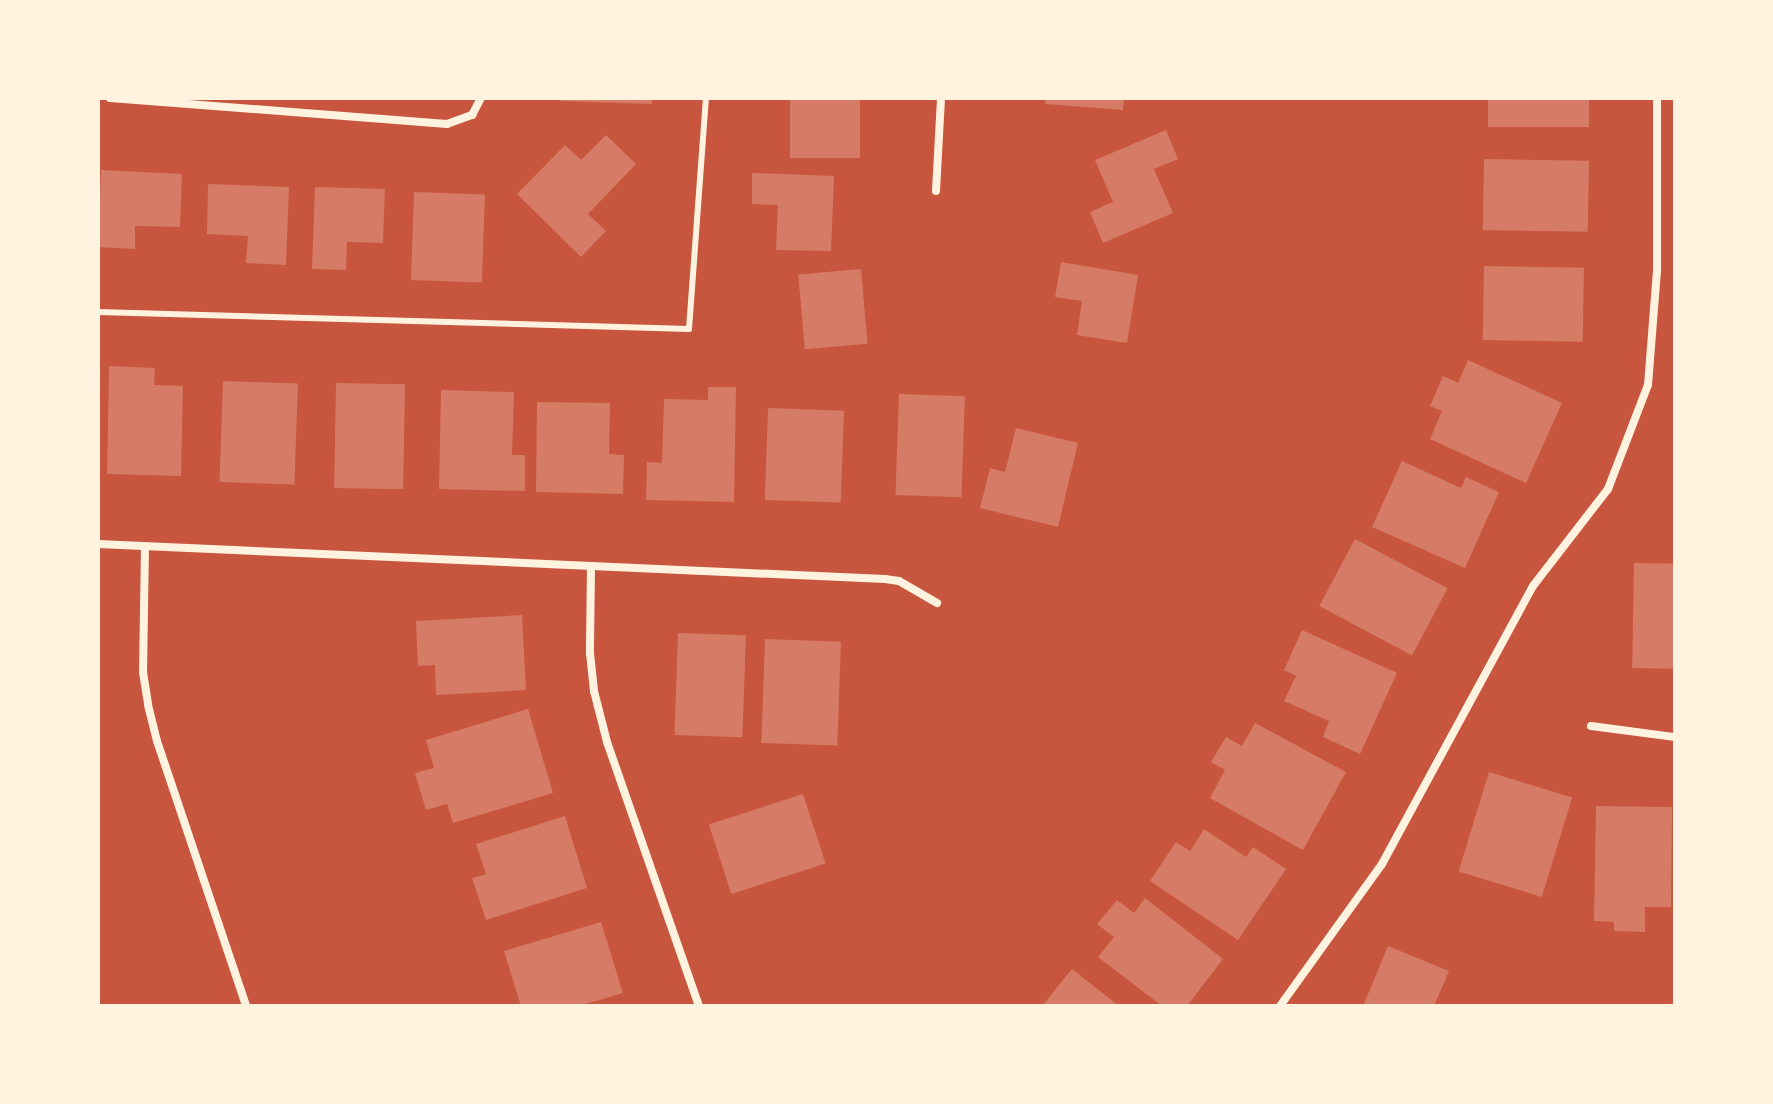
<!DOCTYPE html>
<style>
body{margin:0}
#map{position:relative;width:1773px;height:1104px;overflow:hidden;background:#c8553d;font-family:Karla,sans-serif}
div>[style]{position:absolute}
.building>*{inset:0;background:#d67c66;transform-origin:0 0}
.service>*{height:6px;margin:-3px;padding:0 3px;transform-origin:3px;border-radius:3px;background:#fff3e0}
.minor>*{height:8px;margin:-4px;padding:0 4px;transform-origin:4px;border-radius:4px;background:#fff3e0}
span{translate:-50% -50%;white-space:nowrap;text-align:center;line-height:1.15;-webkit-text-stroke:8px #fff3e0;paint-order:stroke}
.frame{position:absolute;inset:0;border:100px solid #fff3e0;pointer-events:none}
</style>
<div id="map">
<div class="building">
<i style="clip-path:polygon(560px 98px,652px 98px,652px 104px,560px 101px)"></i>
<i style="left:790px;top:98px;width:70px;height:60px"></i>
<i style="clip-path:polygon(1046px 98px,1124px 98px,1123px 110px,1045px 104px)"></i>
<i style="left:1488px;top:98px;width:101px;height:29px"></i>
<i style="clip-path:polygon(1166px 130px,1178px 159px,1154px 169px,1173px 213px,1103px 243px,1090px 212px,1113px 202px,1095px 160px)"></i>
<i style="clip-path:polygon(606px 135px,636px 164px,588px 214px,606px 231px,581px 257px,517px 194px,565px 145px,581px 160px)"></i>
<i style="left:1484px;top:159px;width:105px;height:71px;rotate:1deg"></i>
<i style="clip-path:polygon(101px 170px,182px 174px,180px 227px,135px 226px,135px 249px,98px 247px)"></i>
<i style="clip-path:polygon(752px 173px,834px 176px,831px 251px,776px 250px,778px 205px,752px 204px)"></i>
<i style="clip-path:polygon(208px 184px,289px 187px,286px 265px,246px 263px,248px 236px,207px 234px)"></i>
<i style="clip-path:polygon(315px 187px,385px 189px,383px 243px,347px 242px,346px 270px,312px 269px)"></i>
<i style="left:414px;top:192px;width:71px;height:88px;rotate:2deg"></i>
<i style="clip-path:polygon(1061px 262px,1138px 275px,1127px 343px,1077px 335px,1082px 301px,1055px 297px)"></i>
<i style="left:1484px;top:266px;width:100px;height:74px;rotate:1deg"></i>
<i style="left:861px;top:269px;width:75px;height:63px;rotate:85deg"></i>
<i style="clip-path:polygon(1468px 360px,1562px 403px,1526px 483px,1430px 439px,1442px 411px,1430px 406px,1443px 376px,1458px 383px)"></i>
<i style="clip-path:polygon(109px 366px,155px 368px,154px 385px,183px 386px,181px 476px,107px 474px)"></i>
<i style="left:223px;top:381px;width:75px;height:101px;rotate:2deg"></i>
<i style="left:336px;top:383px;width:69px;height:105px;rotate:1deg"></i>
<i style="clip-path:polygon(708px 387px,736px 387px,734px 502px,646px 500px,647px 462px,662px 463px,664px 399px,708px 400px)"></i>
<i style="clip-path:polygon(441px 390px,514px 392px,512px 455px,525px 455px,525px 491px,439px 489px)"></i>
<i style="left:899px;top:394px;width:66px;height:101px;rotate:2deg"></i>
<i style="clip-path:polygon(537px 402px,610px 403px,609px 454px,624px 455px,623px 494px,536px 492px)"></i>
<i style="left:768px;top:408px;width:76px;height:92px;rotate:2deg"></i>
<i style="clip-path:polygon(1016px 428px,1078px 443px,1058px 527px,980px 508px,990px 468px,1005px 472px)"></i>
<i style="clip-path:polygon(1402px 461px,1461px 488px,1466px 477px,1499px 492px,1465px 568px,1372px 527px)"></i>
<i style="left:1355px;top:539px;width:105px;height:76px;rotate:28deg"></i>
<i style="left:1634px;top:563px;width:41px;height:105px;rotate:1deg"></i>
<i style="clip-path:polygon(522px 615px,526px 690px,436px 695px,435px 665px,418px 666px,416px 621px)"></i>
<i style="clip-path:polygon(1302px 630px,1397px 673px,1360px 754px,1323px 737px,1329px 721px,1284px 701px,1296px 676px,1284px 670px)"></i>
<i style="left:678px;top:633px;width:68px;height:102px;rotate:2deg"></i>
<i style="left:765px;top:639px;width:76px;height:104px;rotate:2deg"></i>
<i style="clip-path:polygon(528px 709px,553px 793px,453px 823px,447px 804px,426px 810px,415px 773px,434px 768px,426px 740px)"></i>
<i style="clip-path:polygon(1255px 723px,1346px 772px,1303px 850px,1210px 798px,1225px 770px,1211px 762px,1226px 737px,1242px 746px)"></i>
<i style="left:1489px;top:772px;width:87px;height:104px;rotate:17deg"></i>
<i style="left:803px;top:794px;width:73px;height:99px;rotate:72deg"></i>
<i style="clip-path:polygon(1596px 806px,1672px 807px,1671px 907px,1645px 907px,1645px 932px,1614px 931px,1614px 922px,1594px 921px)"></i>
<i style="clip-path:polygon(565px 816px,587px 888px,486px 920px,472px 878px,486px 874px,476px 844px)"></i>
<i style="clip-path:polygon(1204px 829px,1246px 857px,1253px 847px,1286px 869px,1238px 940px,1150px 881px,1176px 842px,1190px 851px)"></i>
<i style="clip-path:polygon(1145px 898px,1223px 959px,1187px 1006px,1162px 1006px,1098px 957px,1114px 937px,1097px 924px,1117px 900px,1134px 913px)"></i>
<i style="clip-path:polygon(601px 922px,623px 993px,579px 1006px,521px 1006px,504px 951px)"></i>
<i style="clip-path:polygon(1388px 946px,1449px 971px,1434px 1006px,1363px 1006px)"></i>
<i style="clip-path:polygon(1072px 969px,1119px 1006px,1042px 1006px)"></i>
</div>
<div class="service">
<i style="left:98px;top:312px;width:591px;rotate:1.65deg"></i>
<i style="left:689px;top:329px;width:232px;rotate:-85.8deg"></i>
</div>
<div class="minor">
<i style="left:110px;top:98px;width:338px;rotate:4.4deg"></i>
<i style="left:447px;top:124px;width:27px;rotate:-20deg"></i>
<i style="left:472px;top:115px;width:19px;rotate:-62deg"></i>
<i style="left:936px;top:191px;width:93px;rotate:-86.9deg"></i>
<i style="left:98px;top:544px;width:788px;rotate:2.55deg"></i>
<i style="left:885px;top:579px;width:14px;rotate:8deg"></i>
<i style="left:899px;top:581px;width:44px;rotate:30.1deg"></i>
<i style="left:145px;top:546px;width:126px;rotate:90.9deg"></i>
<i style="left:143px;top:672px;width:33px;rotate:81deg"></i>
<i style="left:148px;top:705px;width:37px;rotate:76deg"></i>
<i style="left:157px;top:741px;width:280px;rotate:71.4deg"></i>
<i style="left:591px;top:566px;width:87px;rotate:90.7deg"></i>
<i style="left:590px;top:653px;width:38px;rotate:84deg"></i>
<i style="left:594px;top:691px;width:53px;rotate:75.7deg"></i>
<i style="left:607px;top:742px;width:280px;rotate:70.8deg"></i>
<i style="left:1591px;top:726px;width:85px;rotate:7.5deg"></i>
<i style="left:1280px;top:1006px;width:175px;rotate:-54.3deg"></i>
<i style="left:1382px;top:864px;width:316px;rotate:-61.5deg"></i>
<i style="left:1533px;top:586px;width:123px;rotate:-52.3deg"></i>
<i style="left:1608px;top:489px;width:111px;rotate:-69deg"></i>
<i style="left:1648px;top:385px;width:114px;rotate:-85.5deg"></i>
<i style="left:1657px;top:271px;width:173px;rotate:-90deg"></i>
</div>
<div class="frame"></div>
</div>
